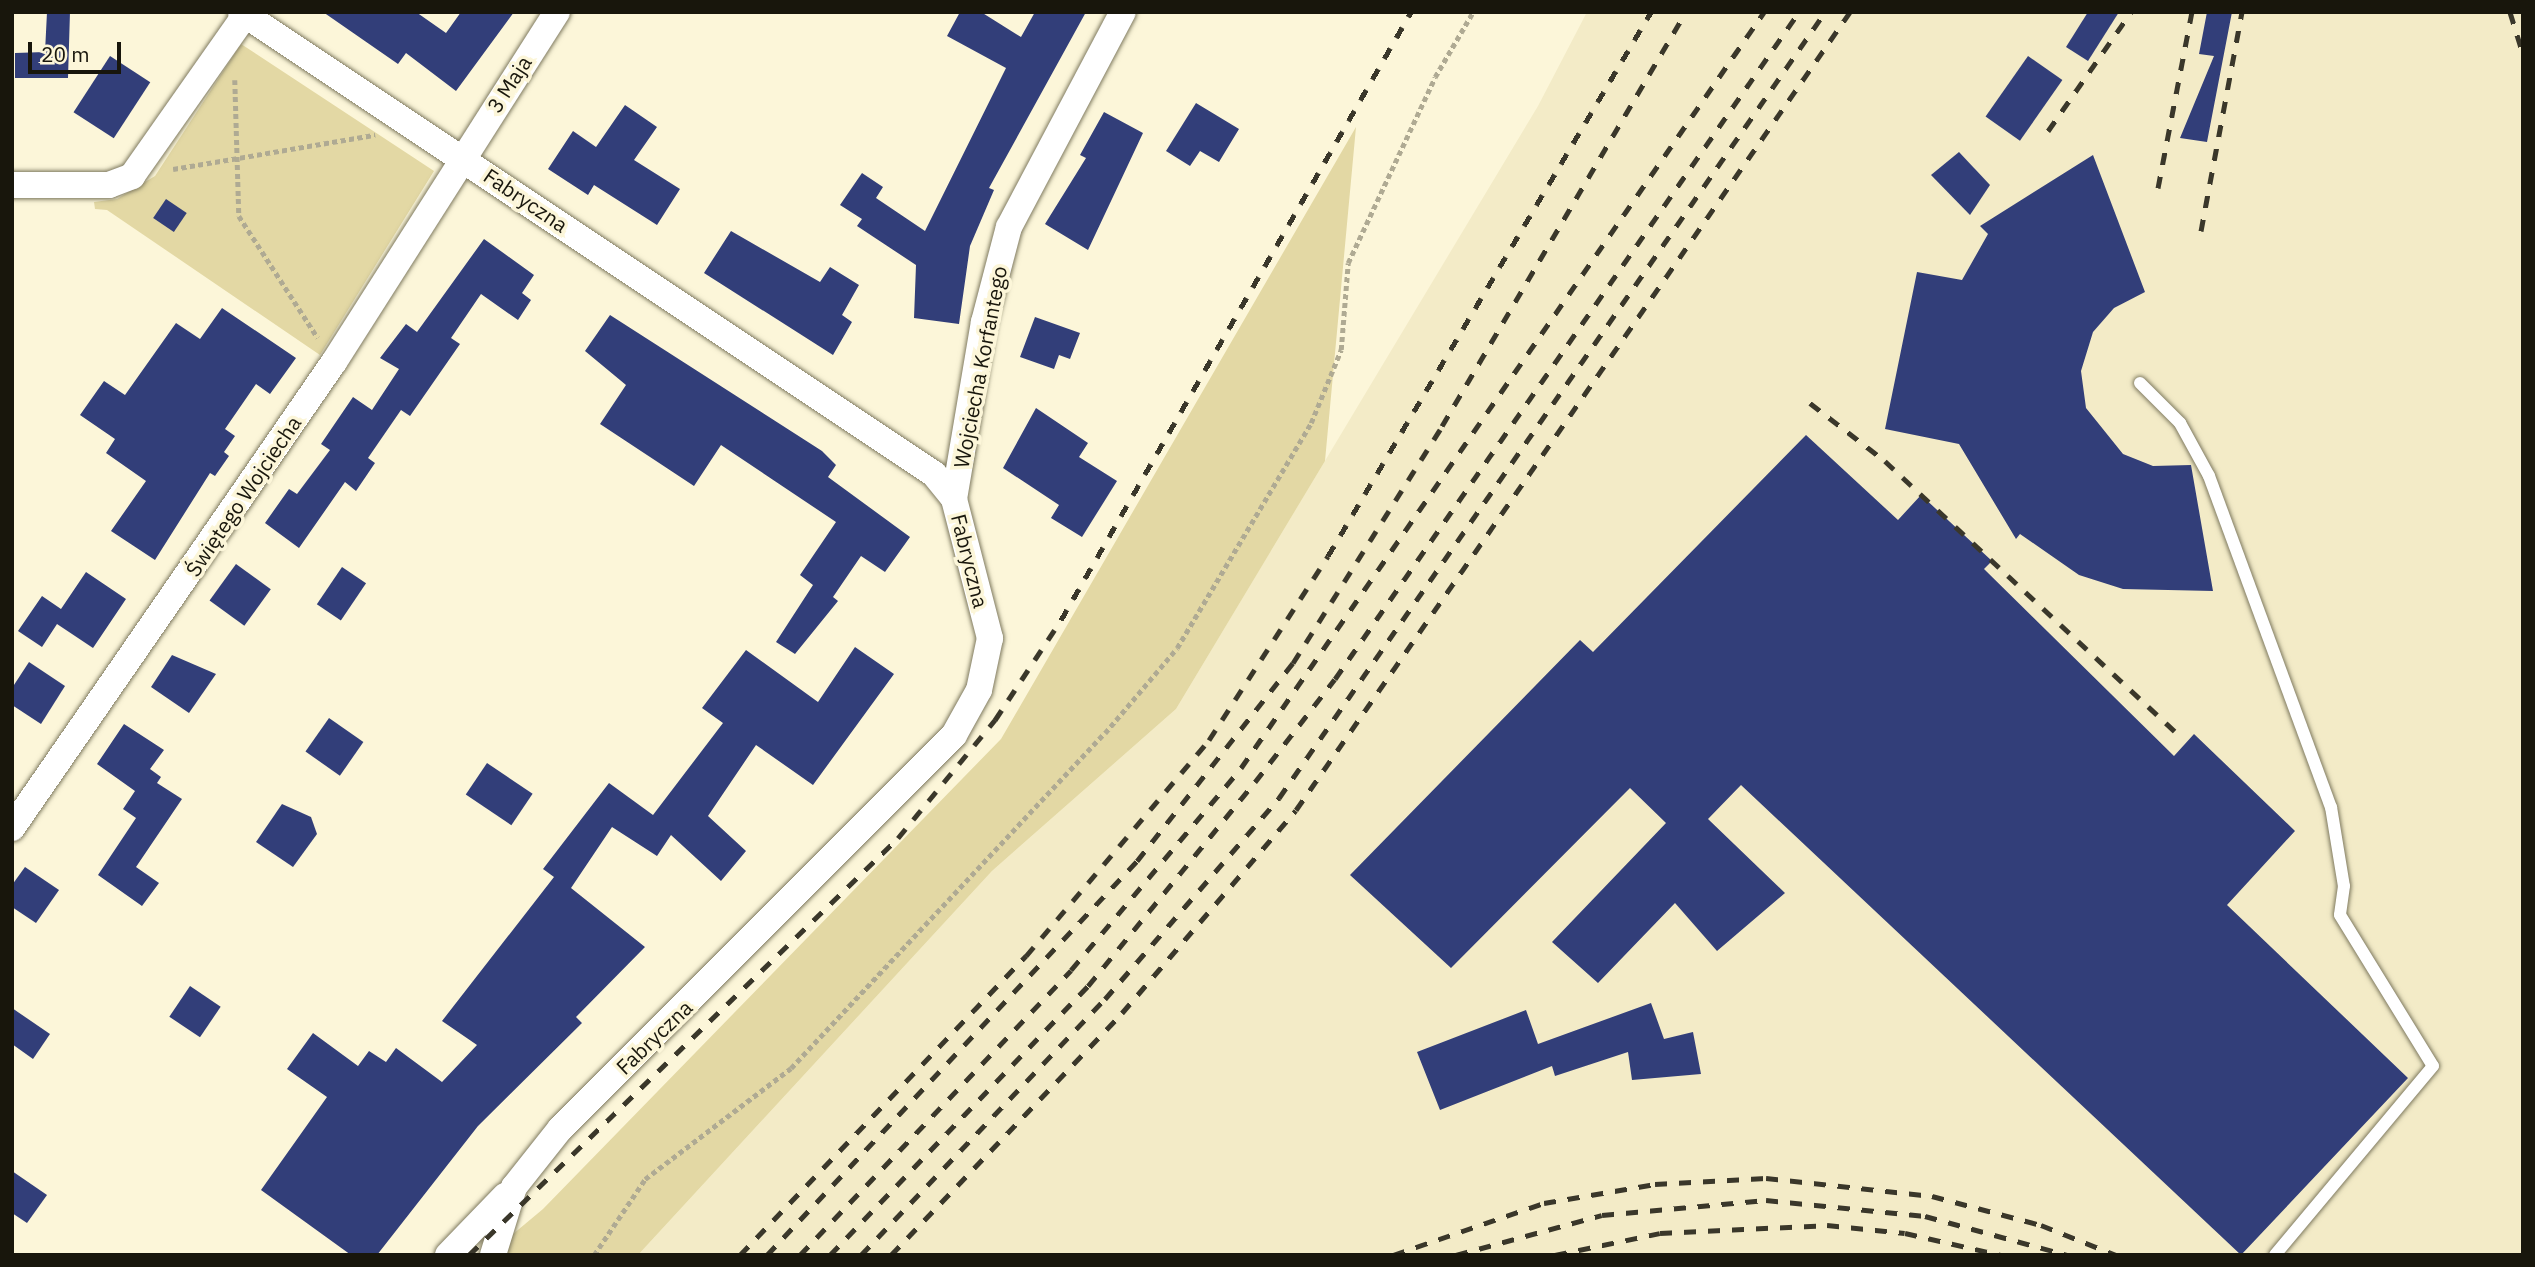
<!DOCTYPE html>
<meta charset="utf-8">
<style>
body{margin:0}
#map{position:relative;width:2535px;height:1267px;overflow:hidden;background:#fcf6d9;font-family:"IBM Plex Sans",sans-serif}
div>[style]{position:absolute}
.built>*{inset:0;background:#f3ebc7}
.green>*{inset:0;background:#e3d8a4}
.building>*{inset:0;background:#323e79;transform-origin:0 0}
.path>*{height:4.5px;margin-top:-2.25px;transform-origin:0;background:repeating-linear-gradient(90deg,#afaa93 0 5px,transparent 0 8.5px)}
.roads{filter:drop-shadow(0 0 2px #7f7a60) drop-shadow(0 0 2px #7f7a60)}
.service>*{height:12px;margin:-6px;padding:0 6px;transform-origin:6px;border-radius:6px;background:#fff}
.minor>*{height:26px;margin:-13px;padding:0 13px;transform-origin:13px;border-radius:13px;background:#fff}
.rail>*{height:5px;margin-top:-2.5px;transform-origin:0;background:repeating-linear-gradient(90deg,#3a372a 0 12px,transparent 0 24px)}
span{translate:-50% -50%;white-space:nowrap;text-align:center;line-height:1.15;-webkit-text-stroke:7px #fcf6d9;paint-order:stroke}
.street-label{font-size:21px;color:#18160c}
.frame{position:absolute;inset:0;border:14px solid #18160c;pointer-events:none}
.scale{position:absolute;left:28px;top:42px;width:93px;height:32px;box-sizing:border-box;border:4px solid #18160c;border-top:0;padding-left:9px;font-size:21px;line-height:24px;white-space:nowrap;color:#18160c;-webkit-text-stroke:5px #fcf6d9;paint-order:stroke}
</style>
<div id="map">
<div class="built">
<i style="clip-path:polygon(1587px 12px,2523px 12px,2523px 1255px,638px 1255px,992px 871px,1176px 709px,1538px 106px)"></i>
</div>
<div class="green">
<i style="clip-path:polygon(241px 44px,434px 171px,320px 355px,107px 210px,95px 209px,94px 202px,117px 199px,155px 176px)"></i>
<i style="clip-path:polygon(1356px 127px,1325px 461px,1176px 709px,992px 871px,638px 1255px,488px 1255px,543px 1209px,1001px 739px)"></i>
</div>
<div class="building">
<i style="clip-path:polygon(47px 12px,70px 12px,68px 78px,15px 78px,15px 53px,45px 52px)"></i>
<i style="clip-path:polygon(323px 12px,416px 12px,446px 33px,461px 12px,514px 12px,456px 91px,406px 53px,398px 64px)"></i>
<i style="clip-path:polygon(960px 12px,981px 12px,1021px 37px,1035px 12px,1086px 12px,989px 188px,994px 190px,970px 246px,959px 324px,914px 318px,916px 265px,857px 226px,862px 219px,840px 205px,862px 173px,883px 187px,876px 198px,925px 231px,1006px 68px,947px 36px)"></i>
<i style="clip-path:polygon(2088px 12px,2119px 12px,2088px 61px,2066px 47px)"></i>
<i style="clip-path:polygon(2207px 12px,2232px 12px,2207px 142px,2180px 138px,2214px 56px,2199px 54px)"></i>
<i style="left:110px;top:56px;width:48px;height:67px;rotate:33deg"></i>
<i style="left:2028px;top:56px;width:42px;height:74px;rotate:35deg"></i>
<i style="clip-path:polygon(1196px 103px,1239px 129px,1219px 162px,1200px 151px,1190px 166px,1166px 151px)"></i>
<i style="clip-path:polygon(625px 105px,657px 127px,634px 160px,680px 189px,657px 225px,594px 185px,588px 195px,548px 169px,573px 131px,596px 147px)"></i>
<i style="clip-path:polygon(1104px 112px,1143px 133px,1088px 250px,1045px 224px,1086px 158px,1080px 155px)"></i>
<i style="clip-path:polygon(1959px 152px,1990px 185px,1970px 215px,1931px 175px)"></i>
<i style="clip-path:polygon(2093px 155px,2145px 292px,2114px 308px,2093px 332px,2081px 371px,2086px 408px,2123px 454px,2153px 466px,2191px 465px,2213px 591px,2123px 589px,2079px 575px,2020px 534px,2016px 539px,1959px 444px,1885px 429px,1917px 272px,1962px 280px,1988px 234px,1980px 226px)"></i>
<i style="left:166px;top:199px;width:25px;height:23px;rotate:34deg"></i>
<i style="clip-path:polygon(731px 231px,820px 282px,830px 267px,859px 285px,842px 315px,852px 322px,833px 355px,704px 273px)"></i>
<i style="clip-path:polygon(484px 239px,534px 275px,522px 293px,531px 300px,518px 320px,481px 294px,451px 338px,460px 344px,410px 416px,401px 410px,368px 458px,375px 463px,356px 491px,345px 482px,299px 548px,265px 523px,289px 489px,297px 494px,330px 450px,321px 444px,353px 397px,372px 410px,399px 369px,380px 358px,406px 324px,417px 332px)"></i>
<i style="clip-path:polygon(222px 308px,296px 358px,270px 394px,256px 384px,225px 429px,235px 436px,224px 452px,229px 456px,215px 476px,210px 473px,155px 560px,111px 531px,146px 481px,106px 453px,115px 439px,80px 415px,104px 381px,125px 395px,176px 323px,200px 339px)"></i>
<i style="clip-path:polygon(610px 315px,822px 451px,836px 465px,828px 477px,910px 537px,885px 572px,861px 556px,833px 597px,838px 601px,795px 654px,776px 642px,813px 585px,800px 575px,836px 522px,721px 445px,694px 486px,600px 424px,626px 385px,585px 351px)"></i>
<i style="clip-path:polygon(1035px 317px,1080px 333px,1070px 359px,1059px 355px,1054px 369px,1020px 357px)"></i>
<i style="clip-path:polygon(1036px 408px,1088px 443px,1079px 457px,1117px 481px,1082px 537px,1051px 518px,1059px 505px,1003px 468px)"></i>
<i style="clip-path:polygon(1806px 435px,1898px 520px,1921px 495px,1992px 561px,1984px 569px,2174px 756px,2194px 734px,2295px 831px,2227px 905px,2408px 1078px,2241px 1255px,1741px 785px,1708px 819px,1785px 893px,1717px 951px,1675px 903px,1598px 983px,1552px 942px,1666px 823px,1630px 788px,1451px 968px,1350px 875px,1580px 640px,1593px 652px)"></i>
<i style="left:236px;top:564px;width:43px;height:45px;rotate:36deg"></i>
<i style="left:342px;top:567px;width:29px;height:45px;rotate:34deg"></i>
<i style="clip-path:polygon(86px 572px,126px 599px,93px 648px,57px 624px,42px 647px,18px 631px,42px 596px,61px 609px)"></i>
<i style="clip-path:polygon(855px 647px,894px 674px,813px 785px,756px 745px,708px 816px,746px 851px,721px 881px,671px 835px,657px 856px,612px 827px,571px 888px,645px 947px,576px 1017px,582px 1023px,478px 1126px,377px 1255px,351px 1255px,261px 1190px,327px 1097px,287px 1069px,313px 1033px,358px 1066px,369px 1051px,386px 1062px,396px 1048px,442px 1082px,477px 1045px,442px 1021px,554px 877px,543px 869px,609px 783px,653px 815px,723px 723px,702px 708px,746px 650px,818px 702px)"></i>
<i style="clip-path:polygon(172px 655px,216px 674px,189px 713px,151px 687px)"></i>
<i style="clip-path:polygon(29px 662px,65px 686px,41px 724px,12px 705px,12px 688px)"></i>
<i style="left:329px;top:718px;width:42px;height:41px;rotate:35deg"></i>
<i style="clip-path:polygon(124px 724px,164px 750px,150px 769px,161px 777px,157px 783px,182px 799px,136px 867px,159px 883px,142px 906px,98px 875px,136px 818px,123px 809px,135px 791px,97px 764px)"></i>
<i style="left:487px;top:763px;width:55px;height:38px;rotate:34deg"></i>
<i style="clip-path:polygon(282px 804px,311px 817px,317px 834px,293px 867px,256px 842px)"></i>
<i style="clip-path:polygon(25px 867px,59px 890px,36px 923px,12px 907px,12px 885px)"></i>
<i style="left:190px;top:986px;width:37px;height:37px;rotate:34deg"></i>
<i style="clip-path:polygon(1651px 1003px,1664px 1039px,1693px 1032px,1701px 1074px,1632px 1080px,1628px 1052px,1555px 1076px,1552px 1066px,1440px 1110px,1417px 1052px,1526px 1010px,1538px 1044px)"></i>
<i style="clip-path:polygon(12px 1008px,50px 1034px,33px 1059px,12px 1044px)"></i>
<i style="clip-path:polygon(12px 1171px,47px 1195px,27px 1223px,12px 1213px)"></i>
</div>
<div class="path">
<i style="left:235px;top:80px;width:136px;rotate:88.3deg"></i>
<i style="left:239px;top:216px;width:145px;rotate:57.1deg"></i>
<i style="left:173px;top:169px;width:205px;rotate:-9.6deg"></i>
<i style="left:594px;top:1255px;width:92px;rotate:-56.1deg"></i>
<i style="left:645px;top:1179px;width:183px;rotate:-37.2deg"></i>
<i style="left:791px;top:1068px;width:459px;rotate:-46.9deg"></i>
<i style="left:1105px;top:733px;width:111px;rotate:-49.7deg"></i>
<i style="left:1177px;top:648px;width:262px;rotate:-59.2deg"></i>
<i style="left:1311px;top:423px;width:79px;rotate:-67.7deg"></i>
<i style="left:1341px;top:350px;width:87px;rotate:-85.4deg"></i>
<i style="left:1348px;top:263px;width:205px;rotate:-64.9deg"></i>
<i style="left:1435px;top:77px;width:75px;rotate:-59.7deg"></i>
</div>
<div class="roads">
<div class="service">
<i style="left:2140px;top:383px;width:57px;rotate:45deg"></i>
<i style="left:2180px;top:423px;width:60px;rotate:61.3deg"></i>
<i style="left:2209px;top:476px;width:353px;rotate:69.8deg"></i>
<i style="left:2331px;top:807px;width:80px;rotate:80.7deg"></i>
<i style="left:2344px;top:886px;width:29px;rotate:98deg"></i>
<i style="left:2340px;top:915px;width:177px;rotate:58.4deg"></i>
<i style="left:2433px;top:1066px;width:246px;rotate:129.9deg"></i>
</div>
<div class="minor">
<i style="left:241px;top:12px;width:833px;rotate:33.69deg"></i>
<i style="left:934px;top:474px;width:32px;rotate:51deg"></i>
<i style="left:954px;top:499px;width:144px;rotate:75.5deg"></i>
<i style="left:990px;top:638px;width:53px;rotate:101.9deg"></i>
<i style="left:979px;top:690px;width:51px;rotate:119.1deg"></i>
<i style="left:954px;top:735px;width:557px;rotate:135deg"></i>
<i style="left:560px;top:1129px;width:74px;rotate:128.4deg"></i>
<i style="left:514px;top:1187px;width:71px;rotate:107.2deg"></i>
<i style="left:12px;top:185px;width:97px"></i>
<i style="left:109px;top:185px;width:25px;rotate:-21deg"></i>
<i style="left:132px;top:176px;width:197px;rotate:-54.9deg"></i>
<i style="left:954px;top:499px;width:180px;rotate:-80.4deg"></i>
<i style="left:984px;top:322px;width:98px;rotate:-75.3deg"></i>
<i style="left:1009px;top:227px;width:243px;rotate:-62.1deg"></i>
<i style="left:12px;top:828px;width:566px;rotate:-55.36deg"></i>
<i style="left:334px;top:362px;width:415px;rotate:-57.5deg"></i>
<i style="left:448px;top:1255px;width:82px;rotate:-46deg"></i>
</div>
</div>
<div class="rail">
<i style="left:2510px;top:12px;width:44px;rotate:72.8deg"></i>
<i style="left:2048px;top:131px;width:145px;rotate:-55.1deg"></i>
<i style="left:2158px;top:188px;width:179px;rotate:-79.1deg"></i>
<i style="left:2201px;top:231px;width:223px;rotate:-79.4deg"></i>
<i style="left:1810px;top:403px;width:95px;rotate:37.7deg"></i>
<i style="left:1885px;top:461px;width:403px;rotate:43deg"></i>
<i style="left:469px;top:1255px;width:598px;rotate:-44.19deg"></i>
<i style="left:898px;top:838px;width:153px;rotate:-50.6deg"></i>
<i style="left:995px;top:720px;width:120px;rotate:-56.6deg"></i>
<i style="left:1061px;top:620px;width:702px;rotate:-60.07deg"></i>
<i style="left:740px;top:1255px;width:414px;rotate:-46.3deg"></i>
<i style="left:1026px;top:956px;width:283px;rotate:-49.7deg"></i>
<i style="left:1209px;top:740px;width:219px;rotate:-57.1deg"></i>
<i style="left:1328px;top:556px;width:633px;rotate:-59.3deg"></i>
<i style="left:767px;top:1255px;width:540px;rotate:-46.8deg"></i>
<i style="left:1137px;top:861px;width:252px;rotate:-51.8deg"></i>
<i style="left:1293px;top:663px;width:280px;rotate:-57.8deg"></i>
<i style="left:1442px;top:426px;width:481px;rotate:-59.5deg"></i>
<i style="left:800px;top:1255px;width:393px;rotate:-46.4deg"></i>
<i style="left:1071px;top:970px;width:264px;rotate:-49.9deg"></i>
<i style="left:1241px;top:768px;width:919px;rotate:-55.32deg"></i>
<i style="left:830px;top:1255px;width:373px;rotate:-46.2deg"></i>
<i style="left:1088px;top:986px;width:264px;rotate:-50.7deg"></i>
<i style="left:1255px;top:782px;width:130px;rotate:-52.2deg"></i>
<i style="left:1335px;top:679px;width:813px;rotate:-55.18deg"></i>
<i style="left:861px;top:1255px;width:354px;rotate:-46.4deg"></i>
<i style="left:1105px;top:999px;width:266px;rotate:-49.1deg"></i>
<i style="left:1279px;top:798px;width:957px;rotate:-55.21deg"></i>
<i style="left:891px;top:1255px;width:335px;rotate:-46.3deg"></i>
<i style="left:1122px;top:1013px;width:267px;rotate:-49.4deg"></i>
<i style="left:1296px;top:810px;width:971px;rotate:-55.23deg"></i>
<i style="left:1393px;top:1255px;width:160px;rotate:-19deg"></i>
<i style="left:1544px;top:1203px;width:113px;rotate:-9.7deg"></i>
<i style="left:1655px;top:1184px;width:111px;rotate:-3.1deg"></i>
<i style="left:1766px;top:1178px;width:167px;rotate:6.2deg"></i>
<i style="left:1932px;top:1196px;width:113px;rotate:14.9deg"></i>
<i style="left:2041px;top:1225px;width:81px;rotate:21.8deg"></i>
<i style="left:1456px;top:1255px;width:151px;rotate:-15.3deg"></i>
<i style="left:1602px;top:1215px;width:165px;rotate:-5.2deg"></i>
<i style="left:1766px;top:1200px;width:160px;rotate:5.7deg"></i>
<i style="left:1925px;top:1216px;width:148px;rotate:15.3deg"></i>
<i style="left:1555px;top:1255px;width:107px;rotate:-11.8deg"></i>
<i style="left:1660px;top:1233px;width:167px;rotate:-2.7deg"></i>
<i style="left:1827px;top:1225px;width:78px;rotate:5.9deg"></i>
<i style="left:1905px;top:1233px;width:98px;rotate:12.9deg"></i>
</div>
<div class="street-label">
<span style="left:509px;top:84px;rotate:-57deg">3 Maja</span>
<span style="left:526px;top:200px;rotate:34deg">Fabryczna</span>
<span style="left:980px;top:367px;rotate:-79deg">Wojciecha Korfantego</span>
<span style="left:243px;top:496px;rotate:-56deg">Świętego Wojciecha</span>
<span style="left:970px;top:561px;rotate:76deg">Fabryczna</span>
<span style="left:654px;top:1037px;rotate:-44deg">Fabryczna</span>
</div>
<div class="frame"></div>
<div class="scale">20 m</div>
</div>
